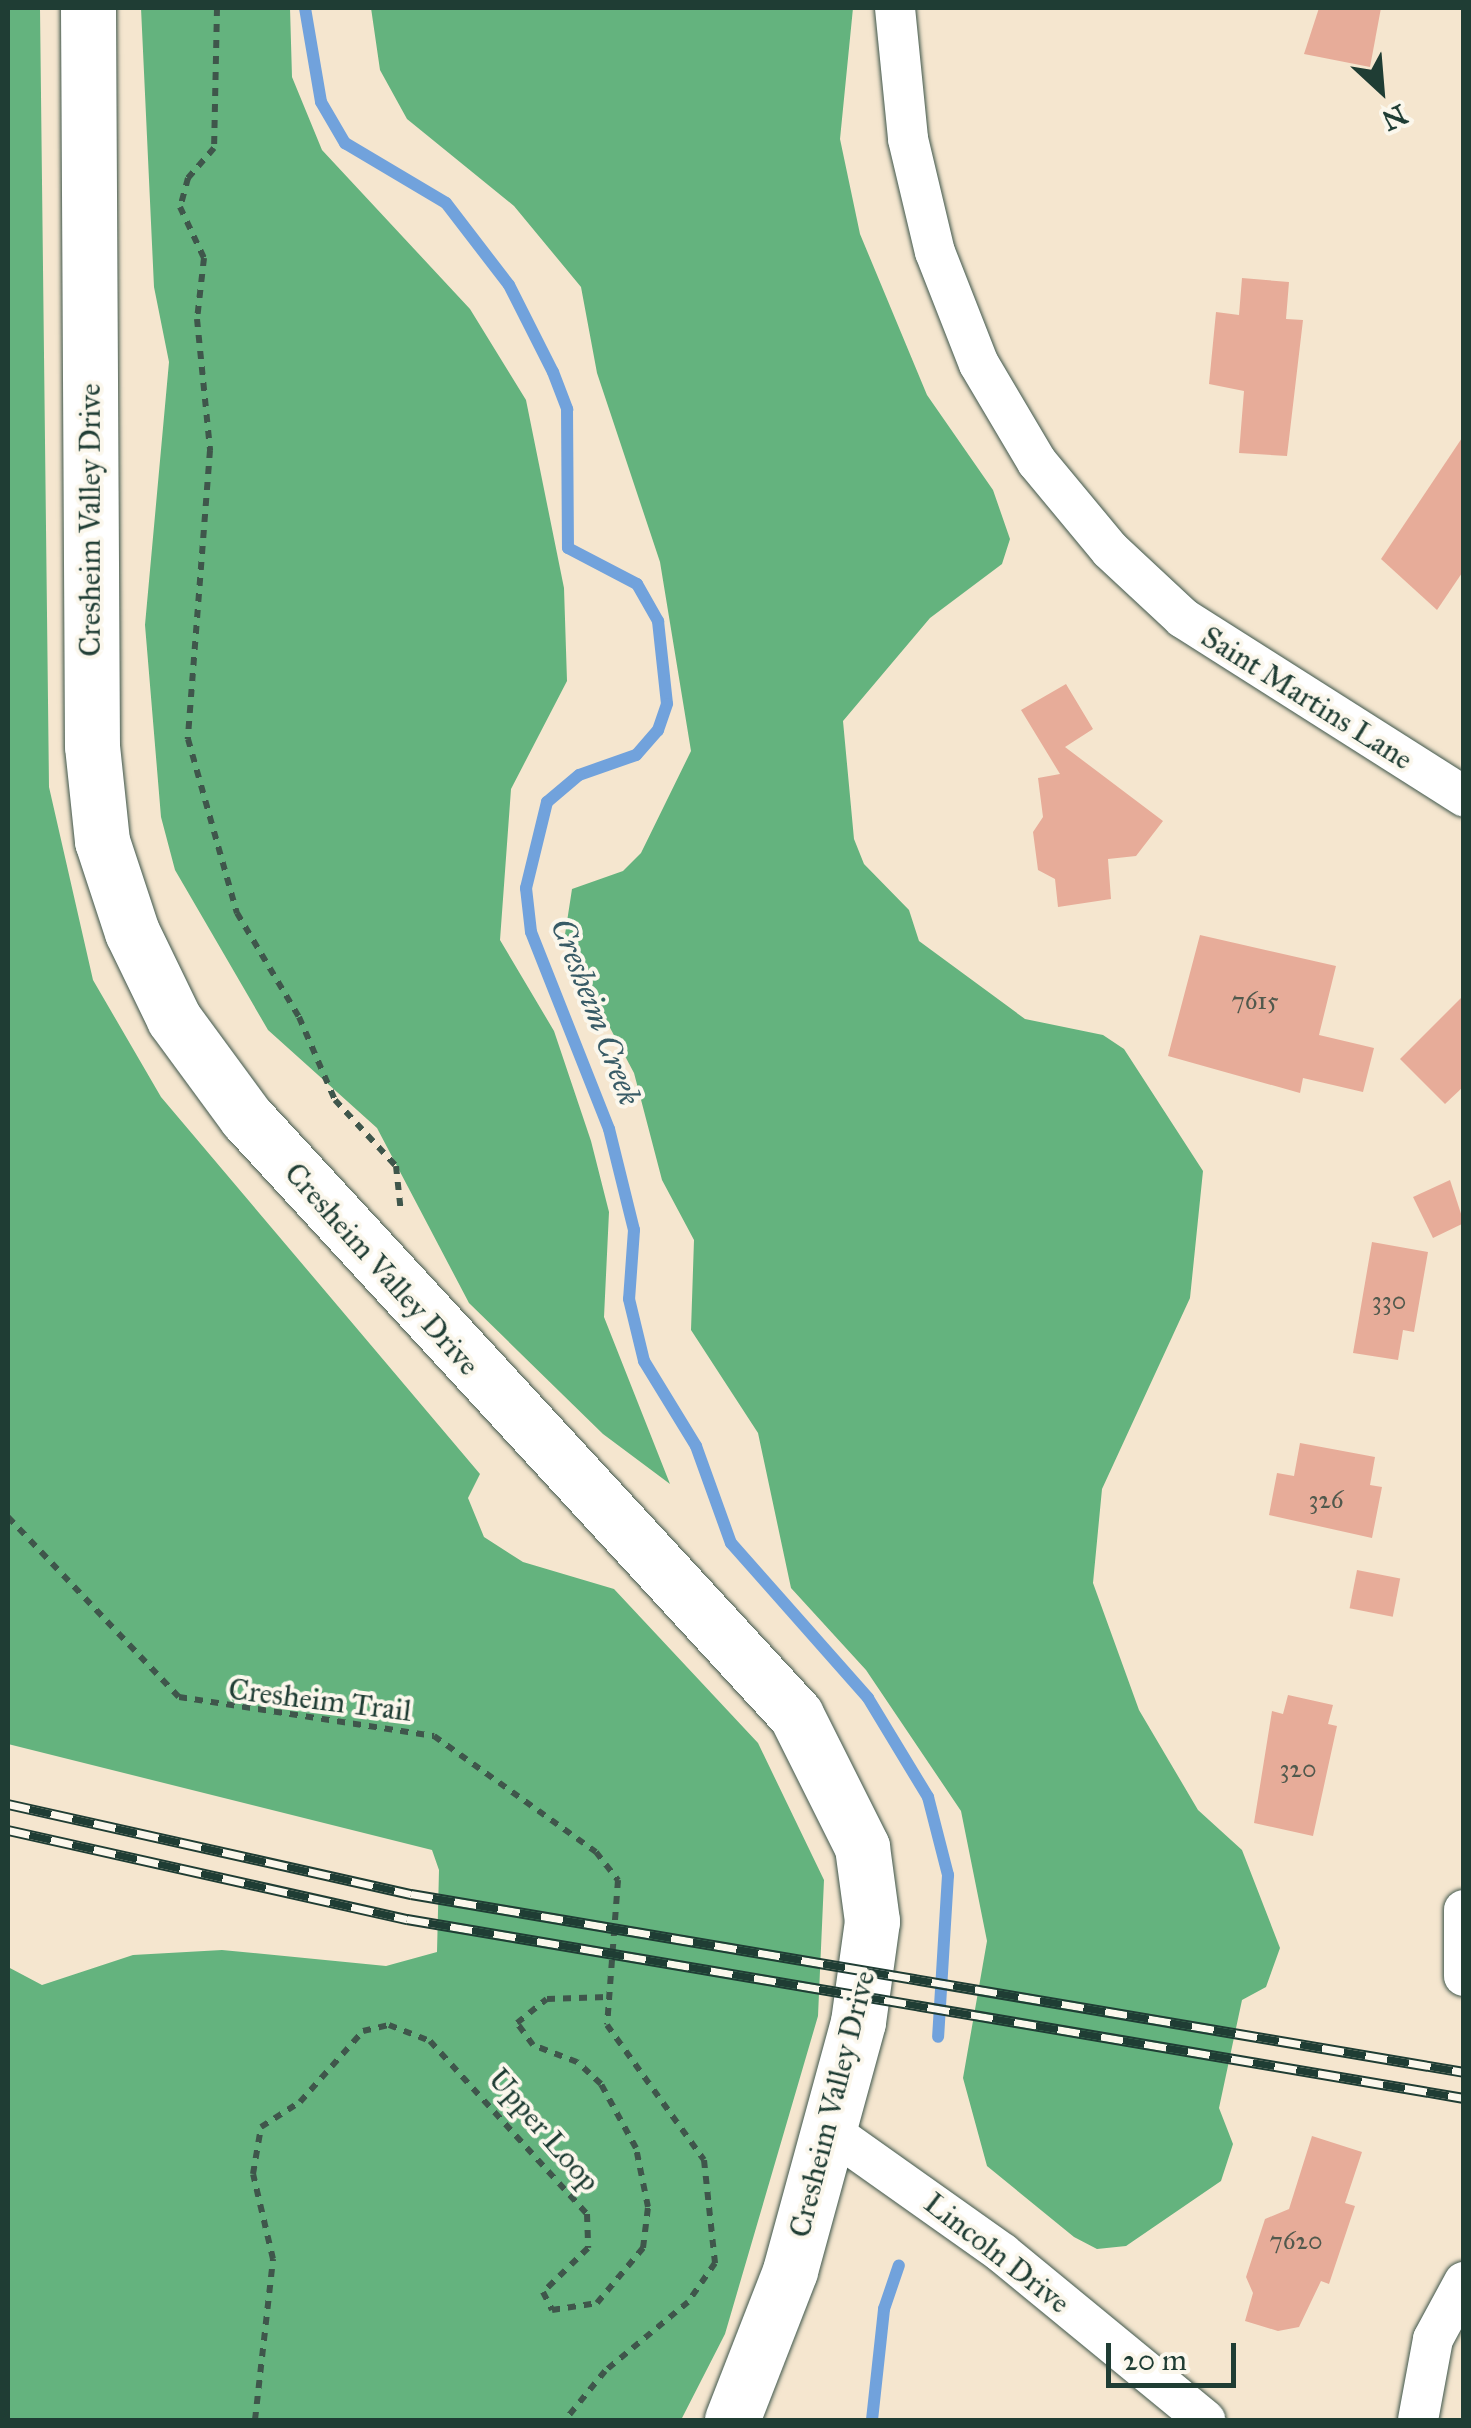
<!DOCTYPE html>
<style>
body{margin:0}
#map{position:relative;width:1471px;height:2428px;overflow:hidden;background:#f5e6cf;font-family:"IM FELL Great Primer",serif}
div>[style]{position:absolute}
.forest>*{inset:0;background:#64b37e}
.stream>*{height:12px;margin:-6px;padding:0 6px;transform-origin:6px;border-radius:6px;background:#71a2dc}
.building>*{inset:0;background:#e7ac99;transform-origin:0 0}
.path>*{height:6px;margin-top:-3px;transform-origin:0;background:repeating-linear-gradient(90deg,#3f564b 0 8px,transparent 0 16px)}
.roads{filter:drop-shadow(0 0 2px #3f564b) drop-shadow(0 0 2px #3f564b)}
.street>*{height:40px;margin:-20px;padding:0 20px;transform-origin:20px;border-radius:20px;background:#fff}
.primary>*{height:55px;margin:-27.5px;padding:0 27.5px;transform-origin:27.5px;border-radius:27.5px;background:#fff}
.rail>*{height:11px;margin-top:-5.5px;transform-origin:0;background:repeating-linear-gradient(90deg,#fbf7ec 0 22px,#1f3d34 0 44px);box-sizing:border-box;border-block:2px solid #1f3d34}
span{translate:-50% -50%;white-space:nowrap;text-align:center;line-height:1.15;-webkit-text-stroke:8px #fbf7ec;paint-order:stroke}
.number-label{font-size:25px;color:#51594d}
.number-label span{-webkit-text-stroke-width:0}
.street-label{font-size:30px;color:#1f3d34}
.water-label{font-size:32px;color:#385b66;font-style:italic}
.frame{position:absolute;inset:0;border:10px solid #1f3d34;pointer-events:none}
.north{position:absolute;left:1331px;top:40px;width:100px;height:100px;-webkit-text-stroke:8px #fbf7ec;paint-order:stroke;rotate:154deg;font-size:28px;font-weight:700;line-height:40px;text-align:center;color:#1f3d34}
.north::after{content:'';display:block;margin:auto;width:35px;height:45px;background:#1f3d34;clip-path:polygon(50% 0,100% 100%,50% 72%,0 100%)}
.scale{position:absolute;left:1106px;top:2343px;width:130px;height:45px;box-sizing:border-box;border:5px solid #1f3d34;border-top:0;padding-left:12px;font-size:30px;line-height:35px;white-space:nowrap;color:#1f3d34;-webkit-text-stroke:8px #fbf7ec;paint-order:stroke}
</style>
<div id="map">
<div class="forest">
<i style="clip-path:polygon(8px 8px,40px 8px,49px 787px,93px 980px,161px 1097px,480px 1474px,468px 1498px,484px 1537px,523px 1562px,614px 1589px,758px 1743px,824px 1880px,818px 2016px,725px 2334px,681px 2420px,8px 2420px,8px 1967px,42px 1985px,133px 1955px,222px 1950px,386px 1966px,437px 1952px,439px 1870px,432px 1850px,8px 1744px)"></i>
<i style="clip-path:polygon(141px 8px,290px 8px,292px 77px,322px 150px,470px 309px,526px 400px,564px 588px,567px 681px,511px 789px,500px 940px,554px 1031px,591px 1141px,609px 1212px,604px 1317px,670px 1484px,603px 1434px,469px 1303px,377px 1128px,268px 1030px,175px 870px,161px 817px,145px 625px,169px 362px,154px 287px)"></i>
<i style="clip-path:polygon(371px 8px,853px 8px,840px 139px,860px 234px,927px 395px,993px 490px,1010px 539px,1002px 564px,930px 618px,843px 721px,854px 839px,864px 864px,909px 910px,919px 941px,1025px 1019px,1103px 1035px,1124px 1049px,1203px 1171px,1190px 1298px,1102px 1489px,1093px 1583px,1139px 1710px,1198px 1810px,1242px 1850px,1280px 1948px,1266px 1987px,1242px 2000px,1219px 2108px,1233px 2144px,1221px 2181px,1126px 2246px,1097px 2249px,1074px 2237px,987px 2166px,963px 2078px,987px 1941px,961px 1811px,866px 1670px,791px 1588px,758px 1433px,691px 1330px,694px 1240px,662px 1180px,634px 1073px,564px 941px,572px 889px,623px 871px,641px 853px,691px 751px,660px 562px,597px 373px,581px 287px,514px 206px,407px 119px,380px 70px)"></i>
</div>
<div class="stream">
<i style="left:305px;top:8px;width:95px;rotate:80.3deg"></i>
<i style="left:321px;top:102px;width:48px;rotate:59.7deg"></i>
<i style="left:345px;top:143px;width:117px;rotate:30.7deg"></i>
<i style="left:446px;top:203px;width:103px;rotate:52.5deg"></i>
<i style="left:509px;top:285px;width:97px;rotate:63.2deg"></i>
<i style="left:553px;top:372px;width:40px;rotate:69deg"></i>
<i style="left:567px;top:409px;width:139px;rotate:89.6deg"></i>
<i style="left:568px;top:548px;width:78px;rotate:27.6deg"></i>
<i style="left:637px;top:584px;width:43px;rotate:60.4deg"></i>
<i style="left:658px;top:621px;width:83px;rotate:83.8deg"></i>
<i style="left:667px;top:704px;width:28px;rotate:109deg"></i>
<i style="left:658px;top:730px;width:33px;rotate:131deg"></i>
<i style="left:636px;top:755px;width:60px;rotate:160.7deg"></i>
<i style="left:579px;top:775px;width:42px;rotate:139.8deg"></i>
<i style="left:547px;top:802px;width:89px;rotate:103.7deg"></i>
<i style="left:526px;top:888px;width:44px;rotate:83.5deg"></i>
<i style="left:531px;top:932px;width:212px;rotate:68.4deg"></i>
<i style="left:609px;top:1129px;width:104px;rotate:76.1deg"></i>
<i style="left:634px;top:1230px;width:69px;rotate:94.1deg"></i>
<i style="left:629px;top:1299px;width:64px;rotate:76.4deg"></i>
<i style="left:644px;top:1361px;width:100px;rotate:58.5deg"></i>
<i style="left:696px;top:1446px;width:103px;rotate:70.2deg"></i>
<i style="left:731px;top:1543px;width:207px;rotate:48.5deg"></i>
<i style="left:868px;top:1698px;width:116px;rotate:58.8deg"></i>
<i style="left:928px;top:1797px;width:81px;rotate:75.6deg"></i>
<i style="left:948px;top:1875px;width:162px;rotate:93.5deg"></i>
<i style="left:872px;top:2420px;width:112px;rotate:-83.8deg"></i>
<i style="left:884px;top:2309px;width:46px;rotate:-71.2deg"></i>
</div>
<div class="building">
<i style="clip-path:polygon(1319px 8px,1381px 8px,1370px 67px,1304px 54px)"></i>
<i style="clip-path:polygon(1242px 278px,1289px 282px,1286px 319px,1303px 320px,1287px 456px,1239px 453px,1244px 391px,1209px 384px,1216px 312px,1239px 315px)"></i>
<i style="clip-path:polygon(1464px 435px,1464px 570px,1437px 610px,1381px 559px)"></i>
<i style="clip-path:polygon(1066px 684px,1093px 729px,1065px 747px,1163px 821px,1136px 856px,1108px 859px,1111px 899px,1058px 907px,1055px 879px,1038px 870px,1033px 832px,1043px 817px,1038px 778px,1060px 774px,1021px 710px)"></i>
<i style="clip-path:polygon(1200px 935px,1336px 966px,1319px 1035px,1374px 1048px,1363px 1092px,1303px 1078px,1300px 1093px,1168px 1056px)"></i>
<i style="clip-path:polygon(1464px 995px,1464px 1086px,1445px 1104px,1400px 1059px)"></i>
<i style="clip-path:polygon(1450px 1180px,1464px 1223px,1433px 1238px,1413px 1197px)"></i>
<i style="clip-path:polygon(1372px 1242px,1428px 1252px,1414px 1332px,1403px 1330px,1398px 1360px,1353px 1353px)"></i>
<i style="clip-path:polygon(1300px 1443px,1375px 1457px,1370px 1485px,1382px 1487px,1372px 1538px,1269px 1515px,1277px 1473px,1294px 1476px)"></i>
<i style="left:1357px;top:1570px;width:44px;height:39px;rotate:11deg"></i>
<i style="clip-path:polygon(1288px 1695px,1333px 1705px,1328px 1724px,1337px 1726px,1313px 1836px,1254px 1823px,1272px 1711px,1283px 1714px)"></i>
<i style="clip-path:polygon(1312px 2136px,1362px 2152px,1345px 2203px,1355px 2206px,1329px 2284px,1321px 2281px,1299px 2327px,1278px 2331px,1245px 2321px,1253px 2293px,1246px 2277px,1265px 2219px,1289px 2209px)"></i>
</div>
<div class="path">
<i style="left:217px;top:8px;width:140px;rotate:91.2deg"></i>
<i style="left:214px;top:148px;width:40px;rotate:131deg"></i>
<i style="left:188px;top:178px;width:30px;rotate:105deg"></i>
<i style="left:180px;top:207px;width:56px;rotate:64.8deg"></i>
<i style="left:204px;top:258px;width:61px;rotate:96.5deg"></i>
<i style="left:197px;top:319px;width:132px;rotate:84.3deg"></i>
<i style="left:210px;top:450px;width:290px;rotate:94.4deg"></i>
<i style="left:188px;top:739px;width:181px;rotate:74.3deg"></i>
<i style="left:237px;top:913px;width:121px;rotate:59.2deg"></i>
<i style="left:299px;top:1017px;width:90px;rotate:66.6deg"></i>
<i style="left:335px;top:1100px;width:90px;rotate:47.3deg"></i>
<i style="left:396px;top:1166px;width:47px;rotate:83.9deg"></i>
<i style="left:8px;top:1517px;width:248px;rotate:46.5deg"></i>
<i style="left:179px;top:1697px;width:258px;rotate:8.7deg"></i>
<i style="left:434px;top:1736px;width:199px;rotate:35.6deg"></i>
<i style="left:596px;top:1852px;width:36px;rotate:52deg"></i>
<i style="left:618px;top:1880px;width:145px;rotate:94.3deg"></i>
<i style="left:607px;top:2025px;width:166px;rotate:54.3deg"></i>
<i style="left:704px;top:2160px;width:104px;rotate:83.9deg"></i>
<i style="left:715px;top:2263px;width:47px;rotate:124.7deg"></i>
<i style="left:688px;top:2302px;width:108px;rotate:140.3deg"></i>
<i style="left:605px;top:2371px;width:63px;rotate:129.2deg"></i>
<i style="left:255px;top:2420px;width:162px;rotate:-83.6deg"></i>
<i style="left:273px;top:2259px;width:87px;rotate:-103.2deg"></i>
<i style="left:253px;top:2174px;width:48px;rotate:-80.3deg"></i>
<i style="left:261px;top:2127px;width:46px;rotate:-32.7deg"></i>
<i style="left:300px;top:2102px;width:95px;rotate:-48.4deg"></i>
<i style="left:363px;top:2031px;width:27px;rotate:-13deg"></i>
<i style="left:389px;top:2025px;width:44px;rotate:21.3deg"></i>
<i style="left:430px;top:2041px;width:234px;rotate:47.8deg"></i>
<i style="left:587px;top:2214px;width:34px;rotate:88deg"></i>
<i style="left:588px;top:2248px;width:63px;rotate:135.6deg"></i>
<i style="left:543px;top:2292px;width:20px;rotate:63deg"></i>
<i style="left:552px;top:2310px;width:46px;rotate:-8.8deg"></i>
<i style="left:597px;top:2303px;width:72px;rotate:-50.1deg"></i>
<i style="left:643px;top:2248px;width:41px;rotate:-83deg"></i>
<i style="left:648px;top:2207px;width:60px;rotate:-101.5deg"></i>
<i style="left:636px;top:2148px;width:73px;rotate:-118.7deg"></i>
<i style="left:601px;top:2084px;width:33px;rotate:-137deg"></i>
<i style="left:577px;top:2062px;width:47px;rotate:-158.9deg"></i>
<i style="left:533px;top:2045px;width:27px;rotate:-126deg"></i>
<i style="left:517px;top:2023px;width:38px;rotate:-39deg"></i>
<i style="left:547px;top:1999px;width:60px;rotate:-1.9deg"></i>
</div>
<div class="roads">
<div class="street">
<i style="left:895px;top:8px;width:132px;rotate:84.3deg"></i>
<i style="left:908px;top:139px;width:116px;rotate:76.6deg"></i>
<i style="left:935px;top:252px;width:120px;rotate:68.6deg"></i>
<i style="left:979px;top:364px;width:114px;rotate:59.4deg"></i>
<i style="left:1037px;top:462px;width:114px;rotate:50.3deg"></i>
<i style="left:1110px;top:550px;width:100px;rotate:43deg"></i>
<i style="left:1183px;top:618px;width:333px;rotate:32.4deg"></i>
<i style="left:1464px;top:1910px;width:66px;rotate:90deg"></i>
<i style="left:830px;top:2131px;width:211px;rotate:35.3deg"></i>
<i style="left:1002px;top:2253px;width:263px;rotate:39.4deg"></i>
<i style="left:1418px;top:2420px;width:82px;rotate:-79.5deg"></i>
<i style="left:1433px;top:2339px;width:65px;rotate:-61.5deg"></i>
</div>
<div class="primary">
<i style="left:88px;top:8px;width:738px;rotate:89.69deg"></i>
<i style="left:92px;top:746px;width:96px;rotate:84deg"></i>
<i style="left:102px;top:841px;width:96px;rotate:71.8deg"></i>
<i style="left:132px;top:932px;width:97px;rotate:64.2deg"></i>
<i style="left:174px;top:1019px;width:122px;rotate:53.7deg"></i>
<i style="left:246px;top:1117px;width:812px;rotate:47.39deg"></i>
<i style="left:796px;top:1715px;width:148px;rotate:63.4deg"></i>
<i style="left:862px;top:1847px;width:75px;rotate:82.3deg"></i>
<i style="left:872px;top:1921px;width:102px;rotate:97.9deg"></i>
<i style="left:858px;top:2022px;width:258px;rotate:105.3deg"></i>
<i style="left:790px;top:2271px;width:160px;rotate:111.3deg"></i>
</div>
</div>
<div class="rail">
<i style="left:8px;top:1804px;width:413px;rotate:12.6deg"></i>
<i style="left:411px;top:1894px;width:1068px;rotate:9.59deg"></i>
<i style="left:8px;top:1830px;width:409px;rotate:12.6deg"></i>
<i style="left:407px;top:1919px;width:1072px;rotate:9.61deg"></i>
</div>
<div class="number-label">
<span style="left:1255px;top:1001px">7615</span>
<span style="left:1389px;top:1301px">330</span>
<span style="left:1326px;top:1500px">326</span>
<span style="left:1298px;top:1769px">320</span>
<span style="left:1296px;top:2241px">7620</span>
</div>
<div class="street-label">
<span style="left:90px;top:520px;rotate:-90deg">Cresheim Valley Drive</span>
<span style="left:1307px;top:698px;rotate:32deg">Saint Martins Lane</span>
<span style="left:382px;top:1269px;rotate:48deg">Cresheim Valley Drive</span>
<span style="left:320px;top:1700px;rotate:7deg">Cresheim Trail</span>
<span style="left:832px;top:2104px;rotate:-76deg">Cresheim Valley Drive</span>
<span style="left:544px;top:2130px;rotate:49deg">Upper Loop</span>
<span style="left:997px;top:2253px;rotate:38deg">Lincoln Drive</span>
</div>
<div class="water-label">
<span style="left:595px;top:1012px;rotate:69deg">Cresheim Creek</span>
</div>
<div class="frame"></div>
<div class="north">N</div>
<div class="scale">20 m</div>
</div>
